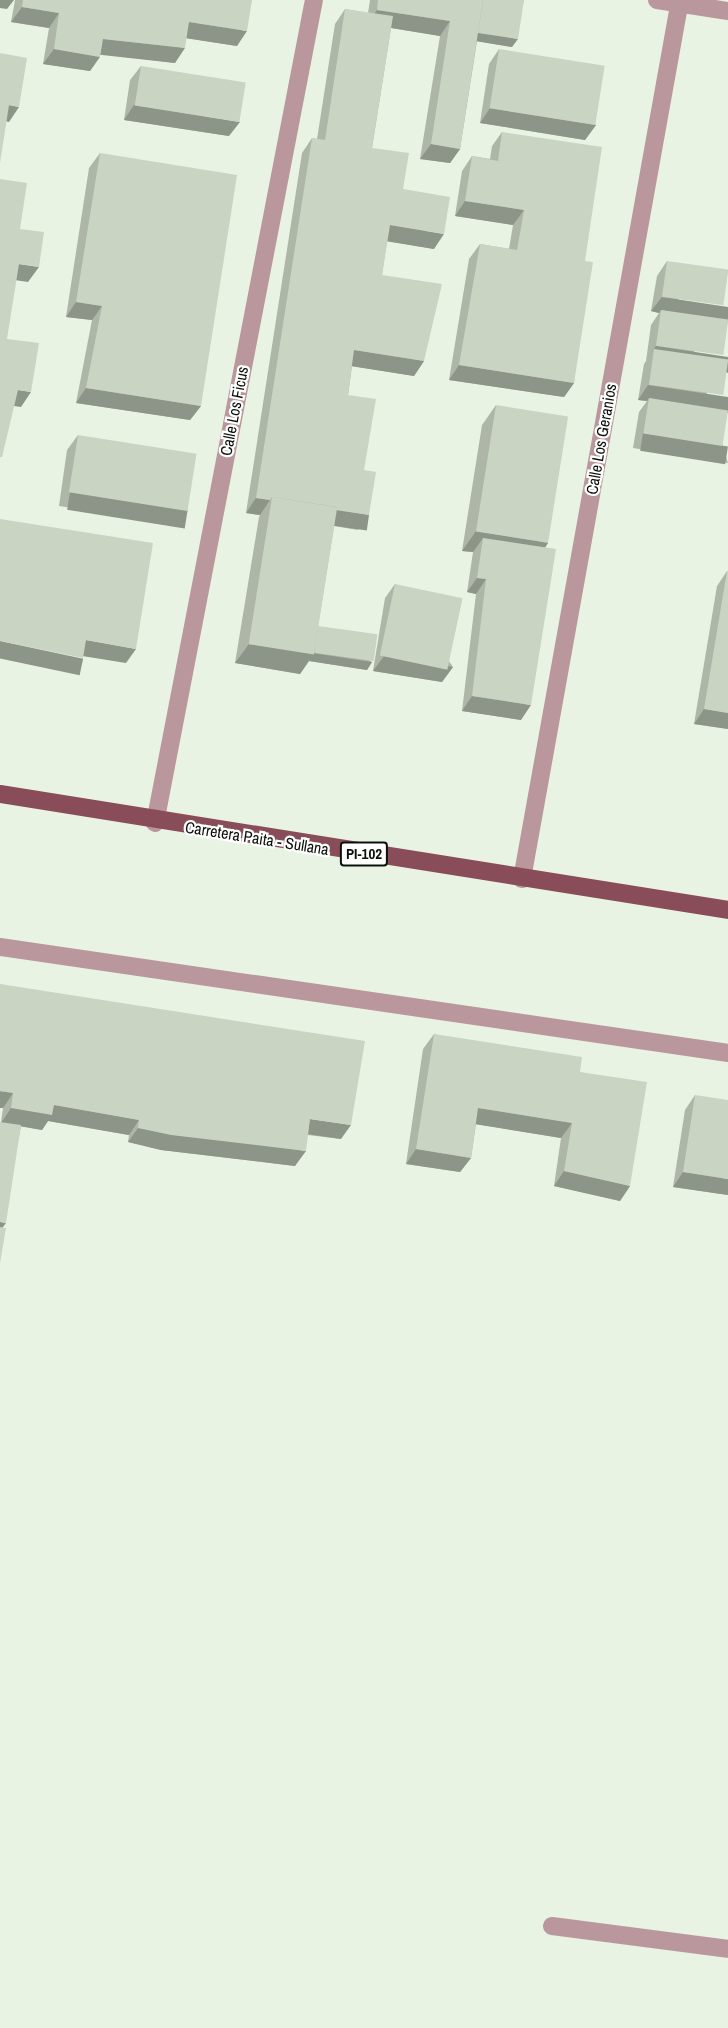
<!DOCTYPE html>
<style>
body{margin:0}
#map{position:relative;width:728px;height:2028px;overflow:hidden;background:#e9f3e3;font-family:"Archivo Narrow",sans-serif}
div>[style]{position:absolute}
.lane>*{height:18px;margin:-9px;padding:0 9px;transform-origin:9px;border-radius:9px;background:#ba979c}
.street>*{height:18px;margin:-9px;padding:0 9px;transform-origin:9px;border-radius:9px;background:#ba979c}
.primary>*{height:18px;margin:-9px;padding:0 9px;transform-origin:9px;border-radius:9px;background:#884d58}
.wall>*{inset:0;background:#aeb6a8}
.shaded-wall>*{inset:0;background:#8d9488;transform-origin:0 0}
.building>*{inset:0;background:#cad4c3;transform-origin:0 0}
span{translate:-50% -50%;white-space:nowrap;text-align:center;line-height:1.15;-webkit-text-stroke:4.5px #fff;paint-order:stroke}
.shield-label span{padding:2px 4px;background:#fff;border:2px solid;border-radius:4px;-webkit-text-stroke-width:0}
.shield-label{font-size:15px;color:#0d110b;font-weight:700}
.street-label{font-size:16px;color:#0d110b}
</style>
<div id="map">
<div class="lane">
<i style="left:552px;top:1926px;width:177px;rotate:7.4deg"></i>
</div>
<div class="street">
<i style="left:657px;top:0;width:72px;rotate:8.8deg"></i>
<i style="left:155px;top:823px;width:838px;rotate:-79.07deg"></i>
<i style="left:522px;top:879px;width:893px;rotate:-79.81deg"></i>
<i style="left:0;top:947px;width:736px;rotate:8.28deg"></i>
</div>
<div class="primary">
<i style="left:0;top:794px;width:737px;rotate:9.05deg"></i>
</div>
<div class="wall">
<i style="clip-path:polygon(15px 0,252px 0,237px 46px,186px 38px,175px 63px,101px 54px,90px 71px,43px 64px,49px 28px,11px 22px)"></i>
<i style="clip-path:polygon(370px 0,524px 0,512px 47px,477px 41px,460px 149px,450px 163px,420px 159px,440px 36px,391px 28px,372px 148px,403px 189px,434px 249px,387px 241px,382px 275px,424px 361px,414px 376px,352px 366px,348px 395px,364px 470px,358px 530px,334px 526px,318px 626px,372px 662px,367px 670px,309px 661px,300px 674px,235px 663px,259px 517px,260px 515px,246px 513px,302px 153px,312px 138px,317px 139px,335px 24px,345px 9px,368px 13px)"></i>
<i style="clip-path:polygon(499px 49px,596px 125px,585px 140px,480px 123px,489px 64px)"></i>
<i style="clip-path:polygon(141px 66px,229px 136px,124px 120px,130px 80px)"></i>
<i style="clip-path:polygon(502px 132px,585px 261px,574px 383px,564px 397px,449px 380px,469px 259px,480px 244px,509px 249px,513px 225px,455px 216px,462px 171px,472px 156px,490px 159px,492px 146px)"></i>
<i style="clip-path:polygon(100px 153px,201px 406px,190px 420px,76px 403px,92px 320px,66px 317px,89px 168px)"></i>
<i style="clip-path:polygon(667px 261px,728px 463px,633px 448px,639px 412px,647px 401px,638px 400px,644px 364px,646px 361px,651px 325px,659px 313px,651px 311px,657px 276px)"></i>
<i style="clip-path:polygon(496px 405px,548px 543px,545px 548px,521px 720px,462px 711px,476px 594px,467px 592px,473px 552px,462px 551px,482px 425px)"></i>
<i style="clip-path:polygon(78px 435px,188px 510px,178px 524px,59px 506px,67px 450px)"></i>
<i style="clip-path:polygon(727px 571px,728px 729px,694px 724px,717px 586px)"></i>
<i style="clip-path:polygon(395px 584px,453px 667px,442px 682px,373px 671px,385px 598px)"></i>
<i style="clip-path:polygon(0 984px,341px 1139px,308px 1135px,295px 1166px,161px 1150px,128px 1142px,129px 1135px,48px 1121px,42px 1130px,21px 1126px,2px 1228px,0 1263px,1px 1122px,3px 1108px)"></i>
<i style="clip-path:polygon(434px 1034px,580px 1072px,630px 1186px,620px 1201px,554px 1186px,561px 1138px,476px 1124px,471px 1158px,460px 1172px,406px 1164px,423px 1049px)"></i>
<i style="clip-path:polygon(695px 1095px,728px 1195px,673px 1187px,685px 1110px)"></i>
</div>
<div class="shaded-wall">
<i style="clip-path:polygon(0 0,14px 0,7px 9px,0 8px)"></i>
<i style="clip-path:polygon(22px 7px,59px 13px,49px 28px,11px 22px)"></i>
<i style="clip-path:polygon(377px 10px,450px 21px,440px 36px,367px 24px)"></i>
<i style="clip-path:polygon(189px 22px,247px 31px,237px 46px,178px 37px)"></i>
<i style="clip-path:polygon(475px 32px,518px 39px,512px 47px,469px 40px)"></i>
<i style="clip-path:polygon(103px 39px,185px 48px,175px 63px,93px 54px)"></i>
<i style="clip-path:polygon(54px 49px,100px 57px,90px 71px,43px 64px)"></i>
<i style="clip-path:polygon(9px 105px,19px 107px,9px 122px,0 120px)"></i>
<i style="clip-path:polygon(134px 105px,240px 122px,229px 136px,124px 120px)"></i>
<i style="clip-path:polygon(490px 108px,596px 125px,585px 140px,480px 123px)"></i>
<i style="clip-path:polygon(431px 144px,460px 149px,450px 163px,420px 159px)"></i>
<i style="clip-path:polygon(465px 201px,524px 210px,513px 225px,455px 216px)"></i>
<i style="clip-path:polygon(390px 225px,444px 234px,434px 249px,379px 240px)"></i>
<i style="clip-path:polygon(19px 264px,39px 267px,28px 282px,8px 279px)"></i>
<i style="clip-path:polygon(662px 297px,728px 307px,728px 323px,661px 310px,659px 313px,651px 311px)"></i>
<i style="clip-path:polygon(76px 302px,102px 306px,92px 320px,66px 317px)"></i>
<i style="clip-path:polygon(656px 346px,728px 357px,728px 373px,654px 349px,645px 361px)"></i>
<i style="clip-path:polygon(354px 350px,424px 361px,414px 376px,344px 365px)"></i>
<i style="clip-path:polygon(459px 365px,574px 383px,564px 397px,449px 380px)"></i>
<i style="clip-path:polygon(648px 385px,728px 397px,728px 413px,649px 398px,647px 401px,638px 400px)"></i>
<i style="clip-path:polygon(86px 388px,201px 406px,190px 420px,76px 403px)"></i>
<i style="clip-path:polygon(18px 390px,31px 392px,21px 407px,7px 405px)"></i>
<i style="left:643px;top:433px;width:86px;height:18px;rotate:9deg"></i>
<i style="left:70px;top:492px;width:119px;height:18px;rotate:9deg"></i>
<i style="clip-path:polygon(256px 498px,270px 500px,260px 515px,246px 513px)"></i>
<i style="left:272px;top:501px;width:98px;height:16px;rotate:8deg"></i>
<i style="clip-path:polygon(476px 531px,548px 543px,534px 562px,483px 538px,473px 552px,462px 551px)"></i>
<i style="clip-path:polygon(477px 578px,486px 579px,476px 594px,467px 592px)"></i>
<i style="clip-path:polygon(86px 640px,136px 649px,126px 663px,76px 655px)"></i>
<i style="left:0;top:641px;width:85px;height:17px;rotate:12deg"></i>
<i style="clip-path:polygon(249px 644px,312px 653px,372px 662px,367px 670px,309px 661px,300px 674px,235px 663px)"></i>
<i style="clip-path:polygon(384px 656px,453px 667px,442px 682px,373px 671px)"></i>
<i style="clip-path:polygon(472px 696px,531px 705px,521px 720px,462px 711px)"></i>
<i style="clip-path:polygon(704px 709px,728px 713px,728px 729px,694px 724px)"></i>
<i style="clip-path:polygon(0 1091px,13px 1093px,3px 1108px,0 1108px)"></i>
<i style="clip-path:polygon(54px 1105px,139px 1120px,129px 1135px,48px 1121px,42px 1130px,1px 1123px,11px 1108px)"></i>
<i style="clip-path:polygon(478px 1108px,572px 1123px,561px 1138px,468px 1123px)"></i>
<i style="clip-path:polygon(310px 1119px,351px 1125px,341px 1139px,300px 1133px)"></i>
<i style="clip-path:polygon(138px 1128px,306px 1151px,295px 1166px,161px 1150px,128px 1142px)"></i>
<i style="clip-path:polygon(416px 1149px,471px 1158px,460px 1172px,406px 1164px)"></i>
<i style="clip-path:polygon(564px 1171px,630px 1186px,620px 1201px,554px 1186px)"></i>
<i style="clip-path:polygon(683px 1172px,728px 1179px,728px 1195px,673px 1187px)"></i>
<i style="clip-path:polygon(0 1222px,6px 1223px,0 1231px)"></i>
</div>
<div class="building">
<i style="clip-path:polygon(23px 0,252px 0,247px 31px,189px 22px,185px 48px,103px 39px,100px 57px,54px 49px,59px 13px,22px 7px)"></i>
<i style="clip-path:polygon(378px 0,483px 0,460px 149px,431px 144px,450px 21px,377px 10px)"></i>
<i style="clip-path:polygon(483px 0,524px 0,518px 39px,478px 33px)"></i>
<i style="clip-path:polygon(345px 9px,393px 16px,372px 148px,409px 153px,403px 189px,450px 197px,444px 234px,390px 225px,382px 275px,442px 284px,424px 361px,354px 350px,348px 395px,376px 399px,364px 470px,376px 472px,369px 515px,336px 510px,337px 507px,272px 497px,270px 500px,256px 498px,312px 138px,325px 140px)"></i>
<i style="left:499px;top:49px;width:107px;height:60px;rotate:9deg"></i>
<i style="clip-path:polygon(0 53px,27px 58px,19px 107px,9px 105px,0 163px)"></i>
<i style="left:141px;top:66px;width:106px;height:40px;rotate:9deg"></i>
<i style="clip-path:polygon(502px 132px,602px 147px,585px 261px,593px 262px,574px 383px,459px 365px,480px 244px,517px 250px,524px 210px,465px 201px,472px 156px,498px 161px)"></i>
<i style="clip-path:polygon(100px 153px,237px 175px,201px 406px,86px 388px,102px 306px,76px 302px)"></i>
<i style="clip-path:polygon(0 179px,27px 183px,20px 229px,44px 232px,39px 267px,19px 264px,7px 339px,39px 343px,31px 392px,18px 390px,2px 457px,0 457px)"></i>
<i style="left:667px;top:261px;width:62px;height:36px;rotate:8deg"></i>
<i style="left:661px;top:310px;width:68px;height:36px;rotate:8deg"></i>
<i style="left:654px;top:349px;width:75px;height:36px;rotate:8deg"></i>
<i style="left:649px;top:398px;width:80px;height:36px;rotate:9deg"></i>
<i style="left:496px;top:405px;width:73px;height:128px;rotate:9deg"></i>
<i style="left:78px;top:435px;width:120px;height:58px;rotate:9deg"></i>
<i style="left:272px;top:497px;width:66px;height:149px;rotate:9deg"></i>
<i style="clip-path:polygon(0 519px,153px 543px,136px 649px,86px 640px,83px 658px,0 641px)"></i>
<i style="clip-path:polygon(483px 538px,556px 549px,531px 705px,472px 696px,486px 579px,477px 578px)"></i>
<i style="clip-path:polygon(727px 571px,728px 571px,728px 713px,704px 709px)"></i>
<i style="left:395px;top:584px;width:69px;height:73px;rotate:12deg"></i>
<i style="left:318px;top:626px;width:60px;height:27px;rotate:8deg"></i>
<i style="clip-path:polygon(0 984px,365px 1041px,351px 1125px,310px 1119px,306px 1151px,171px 1135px,138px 1128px,139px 1120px,54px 1105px,52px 1115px,11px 1108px,13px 1093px,0 1091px)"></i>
<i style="clip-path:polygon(434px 1034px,582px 1057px,580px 1072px,647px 1082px,630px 1186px,564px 1171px,572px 1123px,478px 1108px,471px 1158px,416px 1149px)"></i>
<i style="clip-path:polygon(695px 1095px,728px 1100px,728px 1179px,683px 1172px)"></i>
<i style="clip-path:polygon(0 1122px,21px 1125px,6px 1223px,0 1222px)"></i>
<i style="clip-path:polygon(0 1227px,6px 1228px,0 1263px)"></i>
</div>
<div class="shield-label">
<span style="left:364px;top:854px">PI-102</span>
</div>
<div class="street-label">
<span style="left:234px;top:411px;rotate:-79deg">Calle Los Ficus</span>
<span style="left:601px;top:439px;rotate:-80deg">Calle Los Geranios</span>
<span style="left:257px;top:838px;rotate:9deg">Carretera Paita - Sullana</span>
</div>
</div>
